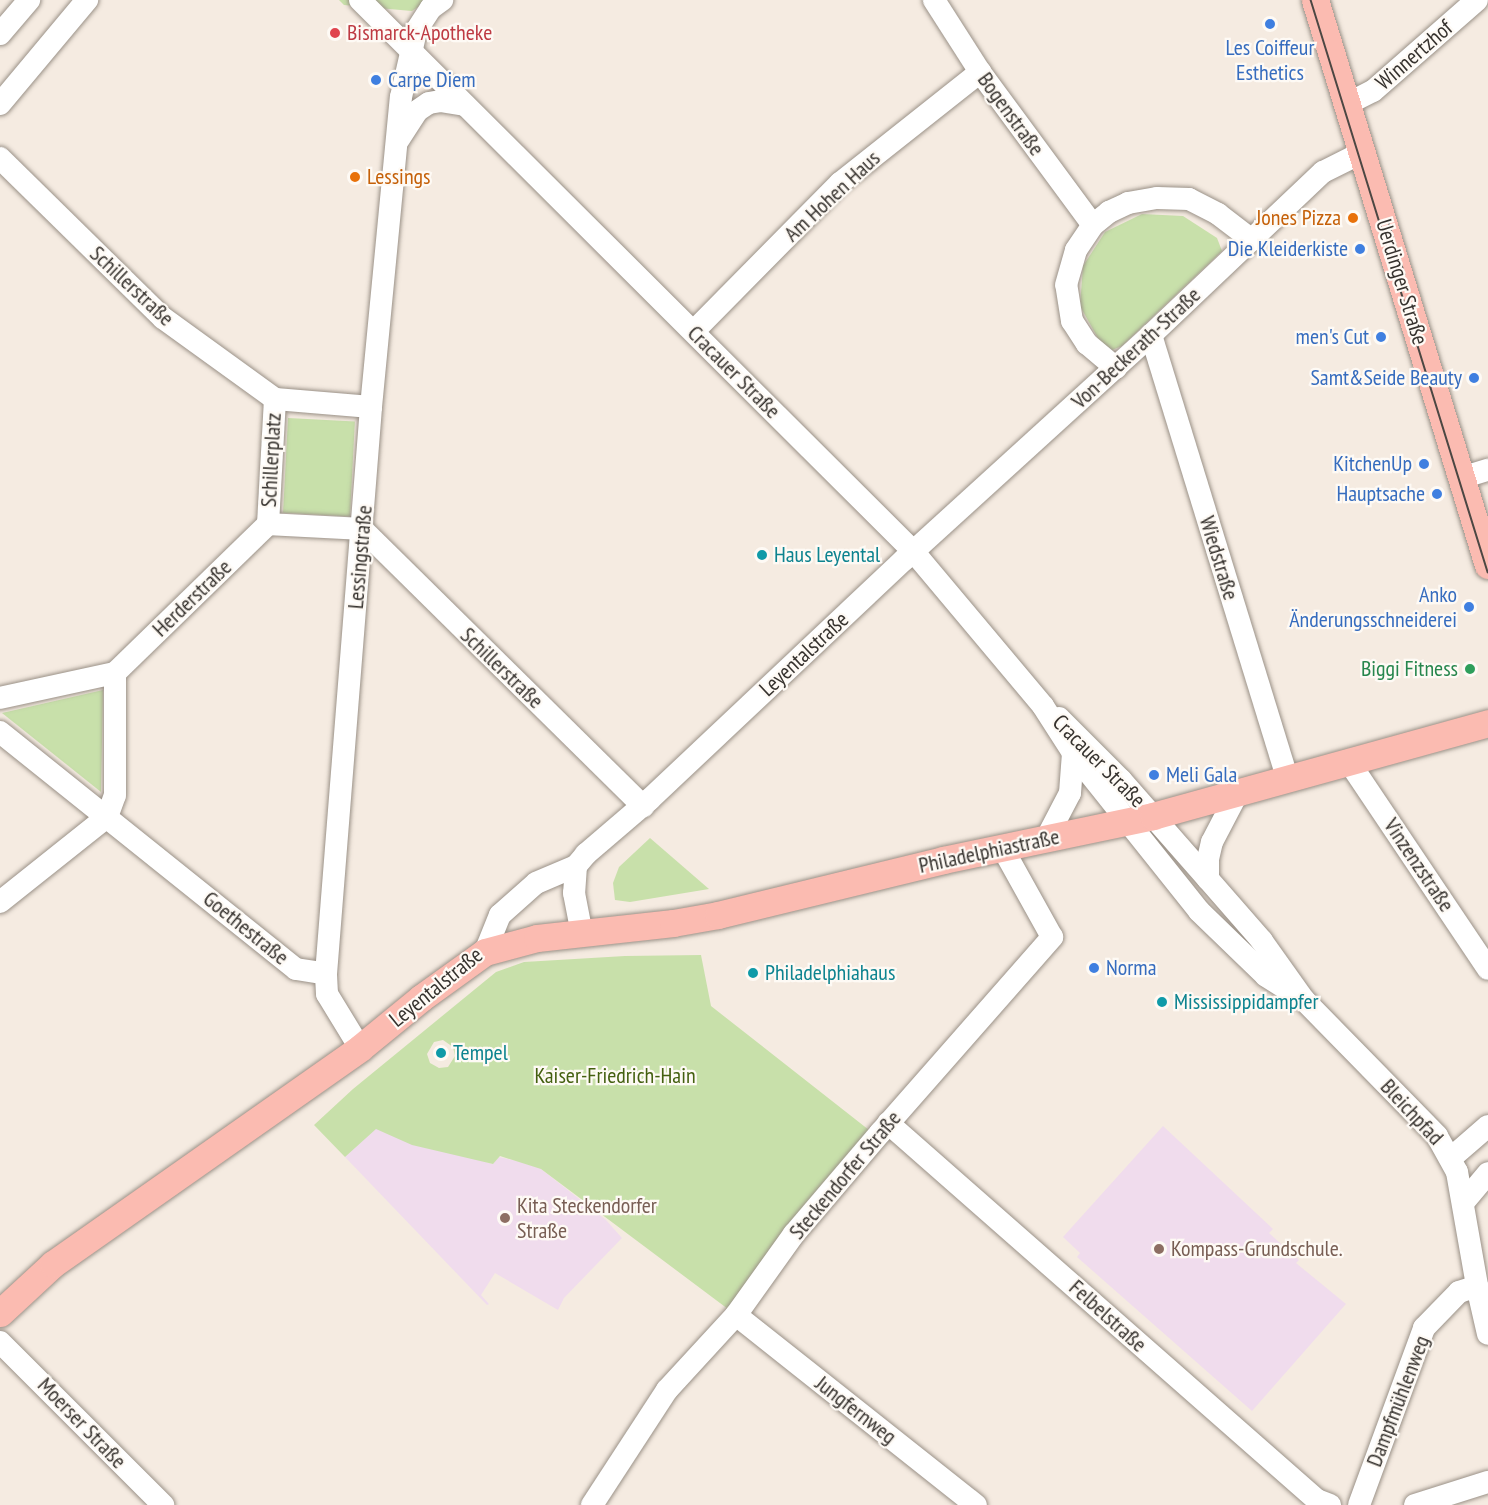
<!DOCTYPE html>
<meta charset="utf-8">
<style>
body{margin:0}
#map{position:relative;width:1488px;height:1505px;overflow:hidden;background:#f5ebe1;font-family:"PT Sans Narrow",sans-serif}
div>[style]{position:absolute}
.education>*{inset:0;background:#f0dced}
.green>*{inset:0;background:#c8e0aa;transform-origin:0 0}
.roads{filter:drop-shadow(0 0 2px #9a9187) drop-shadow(0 0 2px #9a9187)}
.minor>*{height:22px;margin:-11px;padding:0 11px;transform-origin:11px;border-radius:11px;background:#fff}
.major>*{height:27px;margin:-13.5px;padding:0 13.5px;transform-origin:13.5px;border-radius:13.5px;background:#fbbbb1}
.tram>*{height:1.5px;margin:-0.75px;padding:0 0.75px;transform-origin:0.75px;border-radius:0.75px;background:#4c4743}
.dots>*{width:16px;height:16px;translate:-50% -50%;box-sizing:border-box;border:3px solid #fefaf5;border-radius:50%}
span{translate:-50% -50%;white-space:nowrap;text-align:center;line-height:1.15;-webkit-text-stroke:4.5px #fefaf5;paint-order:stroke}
.health-label{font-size:22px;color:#be3a42}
.left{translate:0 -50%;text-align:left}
.shop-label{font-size:22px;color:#366cbe}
.right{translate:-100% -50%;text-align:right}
.street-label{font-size:22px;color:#36322e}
.food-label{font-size:22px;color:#c56008}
.culture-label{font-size:22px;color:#0d838f}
.leisure-label{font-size:22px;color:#27864d}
.park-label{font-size:22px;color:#446010}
.education-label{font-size:22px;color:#785e54}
</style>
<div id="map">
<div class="education">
<i style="clip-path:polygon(1163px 1126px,1273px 1229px,1269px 1233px,1299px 1260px,1296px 1263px,1346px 1304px,1252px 1411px,1077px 1257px,1080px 1253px,1063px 1237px)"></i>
<i style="clip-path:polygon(376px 1128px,492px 1164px,499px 1157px,536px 1165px,606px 1220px,622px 1238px,564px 1298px,558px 1310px,495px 1273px,481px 1295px,489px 1304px,487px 1305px,345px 1157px)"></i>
</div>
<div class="green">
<i style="clip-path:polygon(339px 0,428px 0,412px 11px,344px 5px)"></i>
<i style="clip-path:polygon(1142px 214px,1183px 216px,1217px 238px,1222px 251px,1122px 346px,1112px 350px,1100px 342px,1080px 306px,1083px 266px,1105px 232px)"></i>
<i style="left:288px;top:418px;width:67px;height:95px;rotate:3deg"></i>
<i style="clip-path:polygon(103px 690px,101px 792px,2px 713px)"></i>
<i style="clip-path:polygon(650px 838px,709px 889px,630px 902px,615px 900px,613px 883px,619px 867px)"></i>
<i style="clip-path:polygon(evenodd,701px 955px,711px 1006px,883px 1141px,736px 1315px,541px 1169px,500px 1156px,493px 1164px,412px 1145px,376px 1129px,345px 1157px,314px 1125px,353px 1089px,496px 972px,524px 962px,625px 956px,701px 955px,443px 1040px,453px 1047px,455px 1056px,448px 1067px,439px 1068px,430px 1063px,427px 1054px,434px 1042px,443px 1040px)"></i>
</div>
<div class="roads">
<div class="minor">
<i style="left:360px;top:0;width:781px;rotate:44.9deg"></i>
<i style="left:913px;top:551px;width:202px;rotate:50deg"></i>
<i style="left:1043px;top:706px;width:56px;rotate:57.4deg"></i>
<i style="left:1073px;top:753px;width:202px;rotate:51.4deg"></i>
<i style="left:1199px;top:911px;width:93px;rotate:44.1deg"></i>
<i style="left:1266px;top:976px;width:45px;rotate:32.3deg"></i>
<i style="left:934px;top:0;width:85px;rotate:57.4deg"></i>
<i style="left:980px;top:72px;width:190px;rotate:53.6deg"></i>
<i style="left:0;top:34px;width:45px;rotate:-49.5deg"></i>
<i style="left:0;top:104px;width:136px;rotate:-50.1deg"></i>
<i style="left:1347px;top:104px;width:29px;rotate:-27deg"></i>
<i style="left:1373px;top:91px;width:138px;rotate:-41.2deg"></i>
<i style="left:399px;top:139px;width:33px;rotate:-57deg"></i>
<i style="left:417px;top:111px;width:14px;rotate:-34deg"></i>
<i style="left:429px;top:103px;width:11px;rotate:-10deg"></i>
<i style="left:440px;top:101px;width:25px;rotate:9deg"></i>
<i style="left:0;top:158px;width:228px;rotate:44.5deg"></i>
<i style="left:163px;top:318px;width:138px;rotate:35.9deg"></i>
<i style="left:694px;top:331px;width:208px;rotate:-45.4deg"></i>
<i style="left:840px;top:183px;width:179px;rotate:-38.4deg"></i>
<i style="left:1151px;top:335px;width:466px;rotate:72.9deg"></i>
<i style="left:1116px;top:368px;width:38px;rotate:-140deg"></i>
<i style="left:1087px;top:344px;width:27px;rotate:-123deg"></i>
<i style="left:1072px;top:321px;width:36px;rotate:-99deg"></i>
<i style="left:1066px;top:285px;width:36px;rotate:-74deg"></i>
<i style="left:1076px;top:250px;width:30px;rotate:-56deg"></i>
<i style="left:1093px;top:225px;width:21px;rotate:-39deg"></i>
<i style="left:1109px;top:212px;width:21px;rotate:-25deg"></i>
<i style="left:1128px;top:203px;width:29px;rotate:-10deg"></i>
<i style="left:1157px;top:198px;width:32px;rotate:2deg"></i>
<i style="left:1189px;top:199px;width:33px;rotate:27deg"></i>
<i style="left:1218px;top:214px;width:43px;rotate:37.4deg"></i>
<i style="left:371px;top:407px;width:96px;rotate:-175.2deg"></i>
<i style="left:275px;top:399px;width:125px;rotate:93.2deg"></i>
<i style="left:268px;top:524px;width:94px;rotate:3deg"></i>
<i style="left:362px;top:529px;width:395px;rotate:44.6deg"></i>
<i style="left:1461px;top:478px;width:28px;rotate:-17deg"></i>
<i style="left:115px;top:673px;width:214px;rotate:-44.2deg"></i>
<i style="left:0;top:698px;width:118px;rotate:-12.3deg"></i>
<i style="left:1059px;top:718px;width:88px;rotate:45deg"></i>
<i style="left:1121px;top:780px;width:132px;rotate:48.7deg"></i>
<i style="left:1208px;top:879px;width:82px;rotate:48.9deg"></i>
<i style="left:1262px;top:941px;width:72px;rotate:54.6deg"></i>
<i style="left:1304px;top:1000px;width:190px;rotate:45.6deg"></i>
<i style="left:1437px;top:1136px;width:41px;rotate:60.9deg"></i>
<i style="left:1457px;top:1172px;width:116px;rotate:80deg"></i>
<i style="left:1477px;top:1286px;width:49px;rotate:77.1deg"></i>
<i style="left:0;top:732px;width:379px;rotate:38.7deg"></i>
<i style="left:296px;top:969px;width:30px;rotate:9deg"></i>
<i style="left:1349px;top:762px;width:249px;rotate:56.1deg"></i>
<i style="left:1046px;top:839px;width:52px;rotate:-62.4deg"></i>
<i style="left:1070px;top:793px;width:40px;rotate:-85.7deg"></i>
<i style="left:576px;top:866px;width:27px;rotate:94deg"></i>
<i style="left:574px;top:893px;width:42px;rotate:79deg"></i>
<i style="left:1208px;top:879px;width:20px;rotate:-90deg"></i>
<i style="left:1208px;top:859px;width:17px;rotate:-77deg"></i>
<i style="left:1212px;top:842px;width:54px;rotate:-62.5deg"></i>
<i style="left:0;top:902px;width:137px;rotate:-38.5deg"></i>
<i style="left:107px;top:817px;width:23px;rotate:-70deg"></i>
<i style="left:115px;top:795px;width:122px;rotate:-90deg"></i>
<i style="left:485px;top:952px;width:40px;rotate:-68deg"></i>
<i style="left:500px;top:915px;width:48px;rotate:-41.6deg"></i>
<i style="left:536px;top:883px;width:43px;rotate:-23deg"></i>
<i style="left:576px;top:866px;width:16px;rotate:-50deg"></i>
<i style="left:586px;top:854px;width:83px;rotate:-40.6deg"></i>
<i style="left:649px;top:800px;width:352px;rotate:-43.3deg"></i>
<i style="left:905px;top:559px;width:333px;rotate:-42.3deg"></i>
<i style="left:1151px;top:335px;width:237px;rotate:-43.5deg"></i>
<i style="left:1323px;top:172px;width:45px;rotate:-26.6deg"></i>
<i style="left:360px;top:1048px;width:63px;rotate:-121.4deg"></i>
<i style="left:327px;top:994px;width:20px;rotate:-93deg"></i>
<i style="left:326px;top:974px;width:569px;rotate:-85.46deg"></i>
<i style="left:371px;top:407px;width:311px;rotate:-84.5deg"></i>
<i style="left:401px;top:97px;width:68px;rotate:-77.2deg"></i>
<i style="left:416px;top:31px;width:27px;rotate:-57deg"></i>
<i style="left:431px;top:8px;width:14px;rotate:-36deg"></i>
<i style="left:888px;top:1123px;width:571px;rotate:41.31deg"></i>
<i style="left:1317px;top:1500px;width:14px;rotate:21deg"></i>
<i style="left:1451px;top:1158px;width:49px;rotate:-40.9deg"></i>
<i style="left:1463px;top:1203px;width:39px;rotate:-50deg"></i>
<i style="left:736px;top:1315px;width:306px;rotate:38.4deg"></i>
<i style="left:0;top:1342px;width:231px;rotate:45deg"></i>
<i style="left:592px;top:1505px;width:137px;rotate:-56.9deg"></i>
<i style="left:667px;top:1390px;width:102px;rotate:-47.4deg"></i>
<i style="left:736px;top:1315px;width:100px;rotate:-54.4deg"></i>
<i style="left:794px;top:1234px;width:133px;rotate:-49.6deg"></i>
<i style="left:880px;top:1133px;width:261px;rotate:-48.7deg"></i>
<i style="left:1052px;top:937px;width:101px;rotate:-119.1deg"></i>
<i style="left:1359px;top:1505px;width:189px;rotate:-69.8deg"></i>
<i style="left:1424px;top:1328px;width:50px;rotate:-45.8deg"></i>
<i style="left:1459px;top:1292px;width:19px;rotate:-18deg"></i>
<i style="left:1415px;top:1505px;width:77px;rotate:-17.5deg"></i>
</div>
<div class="major">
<i style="left:1315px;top:0;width:591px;rotate:72.98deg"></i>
<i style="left:0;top:1313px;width:72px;rotate:-42.8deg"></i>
<i style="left:53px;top:1264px;width:375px;rotate:-35.1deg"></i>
<i style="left:360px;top:1048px;width:79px;rotate:-39.3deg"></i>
<i style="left:421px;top:998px;width:79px;rotate:-35.7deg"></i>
<i style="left:485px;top:952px;width:54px;rotate:-15.1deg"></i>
<i style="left:537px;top:938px;width:137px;rotate:-6.3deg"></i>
<i style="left:673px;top:923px;width:46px;rotate:-10.1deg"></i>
<i style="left:718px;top:915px;width:232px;rotate:-13.7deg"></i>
<i style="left:943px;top:860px;width:215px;rotate:-11.8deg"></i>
<i style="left:1153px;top:816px;width:348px;rotate:-15.5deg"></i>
</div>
</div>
<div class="tram">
<i style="left:1311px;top:0;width:599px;rotate:72.81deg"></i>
<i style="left:1389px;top:223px;width:54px;rotate:72.9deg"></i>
</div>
<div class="dots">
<i style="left:1270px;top:24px;background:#3f7fe0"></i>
<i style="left:335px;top:33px;background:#e0444e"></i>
<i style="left:376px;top:80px;background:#3f7fe0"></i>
<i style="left:355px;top:177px;background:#e8710a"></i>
<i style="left:1353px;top:218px;background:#e8710a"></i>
<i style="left:1360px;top:249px;background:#3f7fe0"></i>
<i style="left:1381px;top:337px;background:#3f7fe0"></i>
<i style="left:1474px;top:378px;background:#3f7fe0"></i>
<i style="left:1424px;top:464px;background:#3f7fe0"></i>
<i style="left:1437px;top:494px;background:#3f7fe0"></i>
<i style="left:762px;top:555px;background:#0f9aa8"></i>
<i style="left:1469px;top:607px;background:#3f7fe0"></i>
<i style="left:1470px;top:669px;background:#2e9e5b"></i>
<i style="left:1154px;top:775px;background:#3f7fe0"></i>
<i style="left:1094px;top:968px;background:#3f7fe0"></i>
<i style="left:753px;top:973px;background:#0f9aa8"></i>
<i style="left:1162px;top:1002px;background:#0f9aa8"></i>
<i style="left:441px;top:1053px;background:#0f9aa8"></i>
<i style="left:505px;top:1218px;background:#8d6e63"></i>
<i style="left:1159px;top:1249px;background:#8d6e63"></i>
</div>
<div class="health-label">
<span class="left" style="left:347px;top:33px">Bismarck-Apotheke</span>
</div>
<div class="shop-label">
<span style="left:1270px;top:60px">Les Coiffeur<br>Esthetics</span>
<span class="left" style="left:388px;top:80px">Carpe Diem</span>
<span class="right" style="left:1348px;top:249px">Die Kleiderkiste</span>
<span class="right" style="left:1369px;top:337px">men's Cut</span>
<span class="right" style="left:1462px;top:378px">Samt&amp;Seide Beauty</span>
<span class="right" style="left:1412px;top:464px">KitchenUp</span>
<span class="right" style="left:1425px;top:494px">Hauptsache</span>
<span class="right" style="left:1457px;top:607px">Anko<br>Änderungsschneiderei</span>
<span class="left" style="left:1166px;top:775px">Meli Gala</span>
<span class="left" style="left:1106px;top:968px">Norma</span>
</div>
<div class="street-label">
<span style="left:1414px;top:55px;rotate:-41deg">Winnertzhof</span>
<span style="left:1011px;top:114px;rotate:54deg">Bogenstraße</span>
<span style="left:832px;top:196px;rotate:-43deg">Am Hohen Haus</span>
<span style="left:1402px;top:282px;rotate:73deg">Uerdinger Straße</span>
<span style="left:132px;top:286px;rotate:43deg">Schillerstraße</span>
<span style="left:1136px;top:348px;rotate:-43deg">Von-Beckerath-Straße</span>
<span style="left:734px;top:372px;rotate:45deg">Cracauer Straße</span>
<span style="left:271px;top:460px;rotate:-87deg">Schillerplatz</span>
<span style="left:360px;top:557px;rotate:-85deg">Lessingstraße</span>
<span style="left:1219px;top:558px;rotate:73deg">Wiedstraße</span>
<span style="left:192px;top:598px;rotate:-44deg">Herderstraße</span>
<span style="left:804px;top:654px;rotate:-43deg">Leyentalstraße</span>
<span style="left:502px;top:668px;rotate:44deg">Schillerstraße</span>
<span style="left:1099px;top:761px;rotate:45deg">Cracauer Straße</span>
<span style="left:989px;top:851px;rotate:-12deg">Philadelphiastraße</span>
<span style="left:1419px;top:865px;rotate:56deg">Vinzenzstraße</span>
<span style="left:246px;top:928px;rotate:39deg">Goethestraße</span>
<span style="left:436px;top:987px;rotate:-39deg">Leyentalstraße</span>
<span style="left:1412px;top:1112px;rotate:47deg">Bleichpfad</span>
<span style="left:845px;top:1175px;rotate:-50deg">Steckendorfer Straße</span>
<span style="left:1108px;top:1316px;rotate:42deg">Felbelstraße</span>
<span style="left:1398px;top:1401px;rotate:-69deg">Dampfmühlenweg</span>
<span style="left:856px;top:1410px;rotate:38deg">Jungfernweg</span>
<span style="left:82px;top:1423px;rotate:46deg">Moerser Straße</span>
</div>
<div class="food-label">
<span class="left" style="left:367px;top:177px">Lessings</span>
<span class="right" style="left:1341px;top:218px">Jones Pizza</span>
</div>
<div class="culture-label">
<span class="left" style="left:774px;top:555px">Haus Leyental</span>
<span class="left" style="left:765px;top:973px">Philadelphiahaus</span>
<span class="left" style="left:1174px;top:1002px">Mississippidampfer</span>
<span class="left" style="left:453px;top:1053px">Tempel</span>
</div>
<div class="leisure-label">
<span class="right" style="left:1458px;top:669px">Biggi Fitness</span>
</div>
<div class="park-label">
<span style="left:615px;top:1076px">Kaiser-Friedrich-Hain</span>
</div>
<div class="education-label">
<span class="left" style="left:517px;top:1218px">Kita Steckendorfer<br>Straße</span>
<span class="left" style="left:1171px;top:1249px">Kompass-Grundschule.</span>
</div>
</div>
